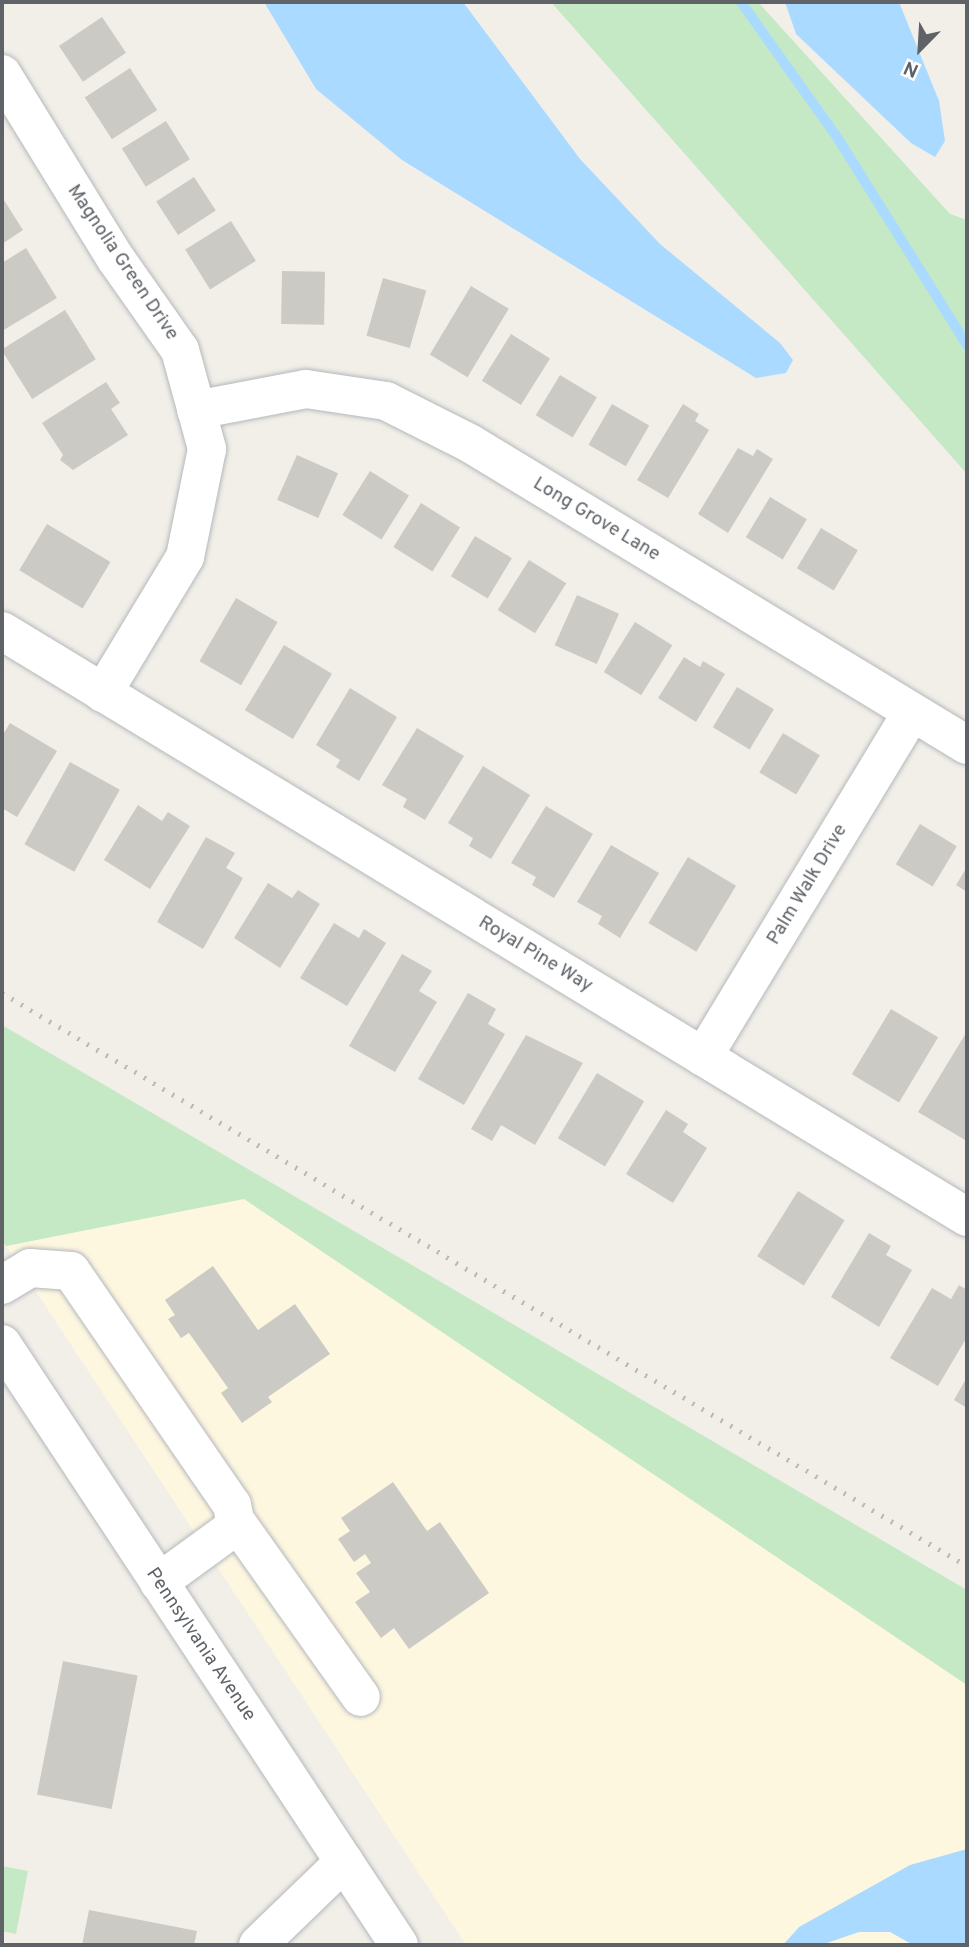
<!DOCTYPE html>
<style>
body{margin:0}
#map{position:relative;width:969px;height:1947px;overflow:hidden;background:#f1efe8;font-family:Overpass,sans-serif}
div>[style]{position:absolute}
.commercial>*{inset:0;background:#fef7e0}
.green>*{inset:0;background:#c5e8c5}
.water>*{inset:0;background:#aadaff}
.stream>*{height:10px;margin:-5px;padding:0 5px;transform-origin:5px;border-radius:5px;background:#aadaff}
.building>*{inset:0;background:#cccac5;transform-origin:0 0}
.roads{filter:drop-shadow(0 0 2px #b5b8bc) drop-shadow(0 0 2px #b5b8bc)}
.minor>*{height:38px;margin:-19px;padding:0 19px;transform-origin:19px;border-radius:19px;background:#fff}
.rail>*{height:5px;margin-top:-2.5px;transform-origin:0;background:repeating-linear-gradient(90deg,#b6b7b8 0 2px,transparent 0 11px)}
span{translate:-50% -50%;white-space:nowrap;text-align:center;line-height:1.15;-webkit-text-stroke:6px #fff;paint-order:stroke}
.street-label{font-size:19px;color:#5f6368}
.frame{position:absolute;inset:0;border:4px solid #5f6368;pointer-events:none}
.north{position:absolute;left:885px;top:14px;width:70px;height:70px;-webkit-text-stroke:5px #fff;paint-order:stroke;rotate:204deg;font-size:19px;font-weight:700;line-height:28px;text-align:center;color:#5f6368}
.north::after{content:'';display:block;margin:auto;width:24px;height:32px;background:#5f6368;clip-path:polygon(50% 0,100% 100%,50% 72%,0 100%)}
</style>
<div id="map">
<div class="commercial">
<i style="clip-path:polygon(243px 1198px,967px 1685px,967px 1945px,466px 1945px,6px 1246px)"></i>
</div>
<div class="green">
<i style="clip-path:polygon(551px 2px,758px 2px,950px 214px,967px 220px,967px 474px)"></i>
<i style="clip-path:polygon(2px 1025px,967px 1590px,967px 1685px,244px 1199px,6px 1246px,2px 1241px)"></i>
<i style="clip-path:polygon(2px 1866px,28px 1871px,16px 1934px,2px 1931px)"></i>
</div>
<div class="water">
<i style="clip-path:polygon(264px 2px,463px 2px,580px 159px,660px 244px,780px 343px,793px 360px,786px 373px,756px 378px,402px 160px,316px 89px)"></i>
<i style="clip-path:polygon(785px 2px,899px 2px,939px 101px,945px 141px,935px 157px,911px 143px,796px 34px)"></i>
<i style="clip-path:polygon(967px 1849px,967px 1945px,913px 1945px,890px 1932px,859px 1932px,821px 1945px,783px 1945px,799px 1927px,910px 1865px)"></i>
</div>
<div class="stream">
<i style="left:741px;top:2px;width:166px;rotate:54.6deg"></i>
<i style="left:837px;top:137px;width:245px;rotate:58deg"></i>
</div>
<div class="building">
<i style="left:102px;top:17px;width:43px;height:52px;rotate:56deg"></i>
<i style="left:130px;top:68px;width:50px;height:54px;rotate:57deg"></i>
<i style="left:166px;top:121px;width:45px;height:52px;rotate:58deg"></i>
<i style="left:194px;top:177px;width:40px;height:45px;rotate:57deg"></i>
<i style="clip-path:polygon(2px 197px,23px 230px,2px 244px)"></i>
<i style="left:231px;top:221px;width:47px;height:54px;rotate:58deg"></i>
<i style="clip-path:polygon(26px 248px,57px 298px,2px 331px,2px 263px)"></i>
<i style="left:282px;top:271px;width:43px;height:53px;rotate:1deg"></i>
<i style="left:383px;top:278px;width:45px;height:60px;rotate:16deg"></i>
<i style="left:471px;top:286px;width:44px;height:80px;rotate:31deg"></i>
<i style="left:65px;top:310px;width:58px;height:75px;rotate:58deg"></i>
<i style="left:511px;top:334px;width:46px;height:55px;rotate:32deg"></i>
<i style="left:560px;top:375px;width:43px;height:47px;rotate:31deg"></i>
<i style="clip-path:polygon(106px 382px,120px 403px,111px 409px,128px 435px,73px 470px,60px 460px,63px 455px,42px 423px)"></i>
<i style="left:612px;top:404px;width:43px;height:47px;rotate:30deg"></i>
<i style="clip-path:polygon(683px 404px,699px 414px,695px 421px,709px 430px,668px 498px,637px 480px)"></i>
<i style="clip-path:polygon(738px 448px,753px 456px,757px 449px,773px 459px,728px 533px,698px 514px)"></i>
<i style="left:297px;top:455px;width:45px;height:49px;rotate:24deg"></i>
<i style="left:370px;top:471px;width:46px;height:52px;rotate:32deg"></i>
<i style="left:770px;top:497px;width:43px;height:47px;rotate:31deg"></i>
<i style="left:421px;top:503px;width:46px;height:52px;rotate:32deg"></i>
<i style="left:47px;top:524px;width:74px;height:54px;rotate:31deg"></i>
<i style="left:821px;top:528px;width:43px;height:47px;rotate:31deg"></i>
<i style="left:475px;top:536px;width:43px;height:47px;rotate:31deg"></i>
<i style="left:529px;top:560px;width:44px;height:59px;rotate:32deg"></i>
<i style="left:577px;top:595px;width:46px;height:55px;rotate:24deg"></i>
<i style="left:236px;top:598px;width:48px;height:73px;rotate:30deg"></i>
<i style="left:635px;top:622px;width:44px;height:59px;rotate:32deg"></i>
<i style="left:284px;top:645px;width:56px;height:76px;rotate:31deg"></i>
<i style="clip-path:polygon(684px 657px,700px 667px,703px 661px,725px 674px,696px 722px,658px 698px)"></i>
<i style="left:737px;top:687px;width:43px;height:47px;rotate:31deg"></i>
<i style="clip-path:polygon(350px 688px,397px 717px,359px 781px,336px 767px,340px 760px,316px 745px)"></i>
<i style="clip-path:polygon(10px 723px,57px 751px,17px 817px,2px 808px,2px 736px)"></i>
<i style="clip-path:polygon(417px 728px,464px 756px,425px 820px,403px 807px,407px 799px,382px 785px)"></i>
<i style="left:783px;top:733px;width:43px;height:46px;rotate:31deg"></i>
<i style="left:70px;top:762px;width:57px;height:94px;rotate:29deg"></i>
<i style="clip-path:polygon(483px 766px,530px 795px,491px 859px,469px 846px,473px 838px,448px 823px)"></i>
<i style="clip-path:polygon(138px 805px,162px 821px,168px 812px,190px 826px,150px 889px,104px 860px)"></i>
<i style="clip-path:polygon(546px 806px,593px 834px,554px 898px,532px 885px,536px 877px,511px 863px)"></i>
<i style="left:920px;top:824px;width:43px;height:47px;rotate:31deg"></i>
<i style="clip-path:polygon(206px 837px,235px 853px,226px 868px,243px 878px,203px 949px,157px 922px)"></i>
<i style="clip-path:polygon(611px 845px,659px 873px,620px 938px,598px 924px,602px 916px,577px 902px)"></i>
<i style="left:688px;top:857px;width:56px;height:77px;rotate:31deg"></i>
<i style="clip-path:polygon(967px 867px,967px 892px,956px 885px)"></i>
<i style="clip-path:polygon(268px 883px,292px 898px,298px 890px,320px 904px,280px 968px,234px 938px)"></i>
<i style="clip-path:polygon(334px 923px,359px 938px,364px 929px,386px 943px,347px 1006px,300px 978px)"></i>
<i style="clip-path:polygon(402px 954px,432px 971px,419px 991px,437px 1002px,395px 1072px,349px 1046px)"></i>
<i style="clip-path:polygon(468px 993px,496px 1009px,488px 1024px,505px 1034px,464px 1105px,418px 1079px)"></i>
<i style="left:891px;top:1009px;width:55px;height:76px;rotate:31deg"></i>
<i style="clip-path:polygon(966px 1033px,967px 1136px,965px 1140px,918px 1112px)"></i>
<i style="clip-path:polygon(526px 1035px,583px 1063px,535px 1145px,501px 1125px,492px 1141px,471px 1129px)"></i>
<i style="left:597px;top:1073px;width:55px;height:76px;rotate:31deg"></i>
<i style="clip-path:polygon(666px 1110px,688px 1124px,683px 1132px,707px 1148px,673px 1203px,626px 1174px)"></i>
<i style="left:798px;top:1191px;width:55px;height:77px;rotate:32deg"></i>
<i style="clip-path:polygon(869px 1233px,891px 1246px,886px 1255px,912px 1270px,879px 1327px,831px 1297px)"></i>
<i style="clip-path:polygon(213px 1266px,258px 1330px,295px 1304px,330px 1354px,268px 1397px,272px 1402px,242px 1423px,221px 1393px,228px 1388px,189px 1333px,181px 1338px,168px 1319px,175px 1315px,165px 1300px)"></i>
<i style="clip-path:polygon(959px 1285px,967px 1290px,967px 1337px,938px 1386px,890px 1358px,932px 1288px,951px 1299px)"></i>
<i style="clip-path:polygon(967px 1377px,967px 1408px,954px 1400px)"></i>
<i style="clip-path:polygon(393px 1482px,427px 1531px,440px 1522px,489px 1593px,409px 1649px,394px 1628px,381px 1638px,355px 1602px,370px 1592px,356px 1573px,371px 1563px,365px 1554px,354px 1562px,338px 1539px,350px 1531px,341px 1518px)"></i>
<i style="left:63px;top:1661px;width:76px;height:136px;rotate:11deg"></i>
<i style="clip-path:polygon(89px 1910px,197px 1931px,194px 1945px,82px 1945px)"></i>
</div>
<div class="roads">
<div class="minor">
<i style="left:2px;top:74px;width:217px;rotate:58.4deg"></i>
<i style="left:116px;top:259px;width:111px;rotate:54.9deg"></i>
<i style="left:180px;top:350px;width:103px;rotate:74.7deg"></i>
<i style="left:207px;top:449px;width:110px;rotate:101.5deg"></i>
<i style="left:185px;top:557px;width:159px;rotate:121.1deg"></i>
<i style="left:196px;top:410px;width:112px;rotate:-10.8deg"></i>
<i style="left:306px;top:389px;width:81px;rotate:8.5deg"></i>
<i style="left:386px;top:401px;width:95px;rotate:26.8deg"></i>
<i style="left:471px;top:444px;width:580px;rotate:31.25deg"></i>
<i style="left:2px;top:631px;width:1129px;rotate:31.27deg"></i>
<i style="left:703px;top:1057px;width:403px;rotate:-58.8deg"></i>
<i style="left:2px;top:1285px;width:33px;rotate:-31deg"></i>
<i style="left:30px;top:1268px;width:41px;rotate:4.2deg"></i>
<i style="left:71px;top:1271px;width:284px;rotate:55.5deg"></i>
<i style="left:232px;top:1505px;width:15px;rotate:79deg"></i>
<i style="left:235px;top:1520px;width:13px;rotate:119deg"></i>
<i style="left:229px;top:1531px;width:87px;rotate:143.9deg"></i>
<i style="left:2px;top:1344px;width:720px;rotate:56.55deg"></i>
<i style="left:235px;top:1520px;width:217px;rotate:54.6deg"></i>
<i style="left:258px;top:1945px;width:120px;rotate:-44deg"></i>
</div>
</div>
<div class="rail">
<i style="left:2px;top:993px;width:1122px;rotate:30.7deg"></i>
</div>
<div class="street-label">
<span style="left:122px;top:263px;rotate:56deg">Magnolia Green Drive</span>
<span style="left:596px;top:520px;rotate:31deg">Long Grove Lane</span>
<span style="left:808px;top:885px;rotate:-59deg">Palm Walk Drive</span>
<span style="left:535px;top:955px;rotate:31deg">Royal Pine Way</span>
<span style="left:200px;top:1645px;rotate:56deg">Pennsylvania Avenue</span>
</div>
<div class="frame"></div>
<div class="north">N</div>
</div>
